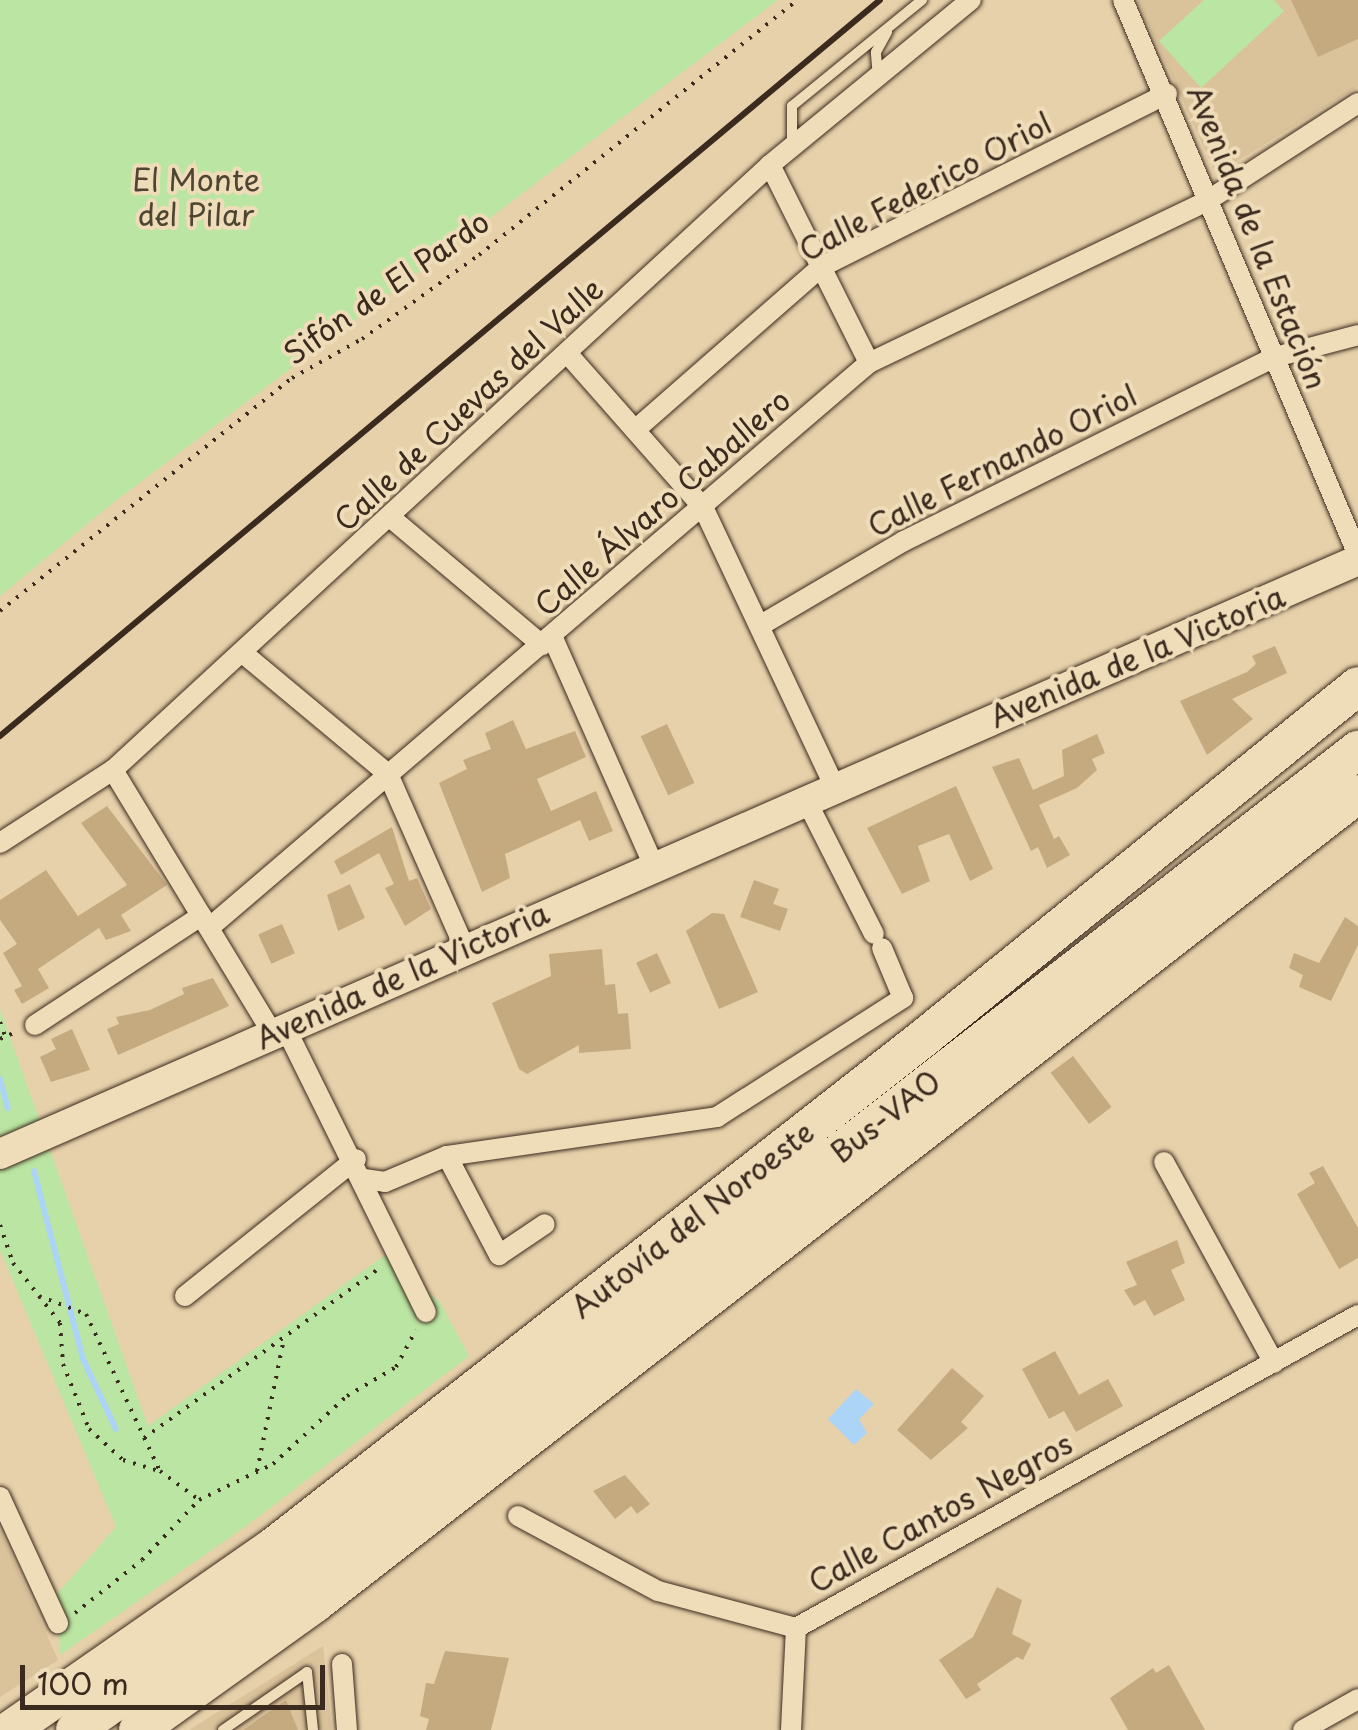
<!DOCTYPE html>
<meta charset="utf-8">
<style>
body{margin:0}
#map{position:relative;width:1358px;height:1730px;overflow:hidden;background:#e7d1ab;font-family:"Playpen Sans",sans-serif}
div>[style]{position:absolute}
.built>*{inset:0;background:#dac29b}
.green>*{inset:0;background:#bbe5a2}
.water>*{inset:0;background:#abd4f6}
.stream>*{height:6px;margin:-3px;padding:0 3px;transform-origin:3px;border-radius:3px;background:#abd4f6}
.building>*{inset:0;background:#c6aa7f;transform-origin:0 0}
.path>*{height:4px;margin-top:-2px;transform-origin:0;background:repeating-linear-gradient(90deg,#3b2a1e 0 2.5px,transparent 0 10.5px)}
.roads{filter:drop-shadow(0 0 2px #3b2a1e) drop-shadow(0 0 2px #3b2a1e)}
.lane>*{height:10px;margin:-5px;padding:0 5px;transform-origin:5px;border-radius:5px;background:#efdcb9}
.street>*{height:20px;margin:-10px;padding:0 10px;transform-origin:10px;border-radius:10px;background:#efdcb9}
.secondary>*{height:30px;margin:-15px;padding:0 15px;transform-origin:15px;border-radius:15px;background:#efdcb9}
.highway>*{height:38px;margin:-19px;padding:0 19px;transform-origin:19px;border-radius:19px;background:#efdcb9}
.rail>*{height:6px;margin:-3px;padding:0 3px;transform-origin:3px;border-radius:3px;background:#3b2a1e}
span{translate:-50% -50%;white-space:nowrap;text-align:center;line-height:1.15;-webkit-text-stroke:8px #efdcb9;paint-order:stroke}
.park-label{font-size:30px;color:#4e4632}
.street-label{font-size:30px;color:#3b2a1e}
.scale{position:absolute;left:20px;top:1665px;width:305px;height:45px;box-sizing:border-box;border:5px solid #3b2a1e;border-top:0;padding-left:12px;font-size:30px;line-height:35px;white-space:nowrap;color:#3b2a1e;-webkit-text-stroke:8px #efdcb9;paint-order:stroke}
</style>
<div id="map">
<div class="built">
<i style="clip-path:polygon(1137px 0,1358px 0,1358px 87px,1216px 174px)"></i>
<i style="clip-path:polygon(0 1529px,58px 1660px,0 1697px)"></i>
<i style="clip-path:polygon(323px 1646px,332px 1730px,189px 1730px)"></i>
</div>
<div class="green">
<i style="clip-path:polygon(0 0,778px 0,109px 506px,0 596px)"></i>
<i style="clip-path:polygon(1204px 0,1274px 0,1284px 11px,1201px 88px,1159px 41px)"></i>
<i style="clip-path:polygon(0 1009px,148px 1426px,385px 1255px,440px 1302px,469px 1356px,245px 1527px,60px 1655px,56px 1595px,116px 1527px,0 1250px)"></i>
</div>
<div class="water">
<i style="clip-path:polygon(856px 1389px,874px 1404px,859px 1419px,867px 1433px,854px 1445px,828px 1419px)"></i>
</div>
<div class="stream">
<i style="left:0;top:1079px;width:30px;rotate:75deg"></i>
<i style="left:34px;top:1171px;width:194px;rotate:75.4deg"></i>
<i style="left:83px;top:1359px;width:77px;rotate:64.8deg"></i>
</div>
<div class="building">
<i style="clip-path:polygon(1291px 0,1358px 0,1358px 39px,1318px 57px)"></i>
<i style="clip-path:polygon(1275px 646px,1287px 673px,1232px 699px,1253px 719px,1207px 755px,1180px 701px,1247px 672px,1256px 664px,1252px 656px)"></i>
<i style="clip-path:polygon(513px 720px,526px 749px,575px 731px,586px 757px,537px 779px,551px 811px,596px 791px,613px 831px,589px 841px,580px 820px,505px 854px,510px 878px,482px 892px,439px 783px,467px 769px,463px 760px,491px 749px,485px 733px)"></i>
<i style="left:667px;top:724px;width:65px;height:29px;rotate:65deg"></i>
<i style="clip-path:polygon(1097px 734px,1105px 753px,1092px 759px,1097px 770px,1077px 788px,1039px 805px,1054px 839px,1059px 836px,1070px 855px,1047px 868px,1038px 847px,1031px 851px,992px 767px,1019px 758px,1033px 790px,1064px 776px,1062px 750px)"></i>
<i style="clip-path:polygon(956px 786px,993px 869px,970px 881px,949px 834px,918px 846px,930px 881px,902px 894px,867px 828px)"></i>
<i style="clip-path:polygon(107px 806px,167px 885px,121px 915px,131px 931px,106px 940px,99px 928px,38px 969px,49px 988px,22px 1004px,14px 990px,22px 986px,3px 953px,17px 944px,0 920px,0 900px,46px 870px,78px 916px,127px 885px,81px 823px)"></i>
<i style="clip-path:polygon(392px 827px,409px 881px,417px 878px,431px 909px,405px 926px,385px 888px,394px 884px,379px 853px,341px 875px,334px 861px)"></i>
<i style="clip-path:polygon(754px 880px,779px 889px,773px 904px,788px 909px,780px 931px,740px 917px)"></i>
<i style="clip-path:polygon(350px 884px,365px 918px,338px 931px,327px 895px)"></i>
<i style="clip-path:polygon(712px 913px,724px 914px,758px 992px,719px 1009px,686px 931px)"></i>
<i style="clip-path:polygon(1345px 917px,1358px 926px,1358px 945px,1331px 1001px,1299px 987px,1303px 975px,1289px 968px,1294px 953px,1319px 963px)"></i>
<i style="left:282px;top:924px;width:32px;height:26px;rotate:66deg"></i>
<i style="clip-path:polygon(602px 949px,605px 985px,615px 984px,618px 1014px,628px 1013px,631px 1049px,579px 1053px,579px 1045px,527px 1074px,519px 1069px,492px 1003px,551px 976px,549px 954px)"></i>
<i style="left:657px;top:953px;width:33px;height:23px;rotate:65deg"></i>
<i style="clip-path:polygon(213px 978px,229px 1006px,118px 1055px,107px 1029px,119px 1024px,116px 1017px,150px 1010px,184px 994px,182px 988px)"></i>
<i style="clip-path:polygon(72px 1029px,90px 1070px,51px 1082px,40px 1057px,56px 1049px,51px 1039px)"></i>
<i style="left:1073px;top:1056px;width:64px;height:28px;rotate:53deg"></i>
<i style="clip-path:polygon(1323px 1166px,1358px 1228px,1358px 1258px,1339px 1269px,1297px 1194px,1315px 1183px,1309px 1173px)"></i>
<i style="clip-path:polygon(1177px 1240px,1185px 1263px,1171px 1270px,1185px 1300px,1154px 1316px,1145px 1300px,1134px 1306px,1124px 1290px,1137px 1285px,1126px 1262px)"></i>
<i style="clip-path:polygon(1055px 1351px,1079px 1395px,1108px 1379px,1123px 1406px,1076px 1432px,1064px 1411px,1049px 1419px,1022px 1369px)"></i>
<i style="clip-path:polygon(952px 1368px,984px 1396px,961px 1422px,968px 1428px,931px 1460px,897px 1430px)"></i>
<i style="clip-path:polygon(625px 1475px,650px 1504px,637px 1514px,631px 1506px,615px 1519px,593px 1491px)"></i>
<i style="clip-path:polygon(997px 1587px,1022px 1600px,1012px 1634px,1031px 1644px,1023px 1660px,1017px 1657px,977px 1684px,981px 1690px,966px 1699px,939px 1660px,973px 1637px)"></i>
<i style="clip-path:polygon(445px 1651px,509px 1658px,491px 1730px,426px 1730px,429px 1719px,420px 1716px,426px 1683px,434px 1684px)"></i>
<i style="clip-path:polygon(1169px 1665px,1205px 1730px,1128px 1730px,1110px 1698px,1153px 1668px,1156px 1673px)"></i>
<i style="clip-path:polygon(286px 1700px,298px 1730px,243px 1730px)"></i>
</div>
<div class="path">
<i style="left:0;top:611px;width:374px;rotate:-38.6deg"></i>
<i style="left:292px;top:378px;width:80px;rotate:-29.1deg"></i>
<i style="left:362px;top:339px;width:144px;rotate:-35.7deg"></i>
<i style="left:479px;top:255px;width:408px;rotate:-38.7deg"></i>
<i style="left:0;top:1022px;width:15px;rotate:70deg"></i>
<i style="left:0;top:1039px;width:17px;rotate:-24deg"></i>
<i style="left:0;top:1225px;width:40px;rotate:71.1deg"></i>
<i style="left:13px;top:1263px;width:76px;rotate:51.9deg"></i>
<i style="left:60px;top:1323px;width:41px;rotate:85.8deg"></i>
<i style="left:63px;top:1364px;width:70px;rotate:68.2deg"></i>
<i style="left:89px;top:1429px;width:46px;rotate:42.4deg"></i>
<i style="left:123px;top:1460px;width:39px;rotate:17deg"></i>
<i style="left:160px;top:1471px;width:49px;rotate:36.6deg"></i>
<i style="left:39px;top:1296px;width:50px;rotate:21deg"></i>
<i style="left:86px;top:1314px;width:174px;rotate:64.8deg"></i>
<i style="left:144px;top:1438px;width:292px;rotate:-35.8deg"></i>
<i style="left:257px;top:1471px;width:136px;rotate:-78.5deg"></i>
<i style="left:75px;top:1613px;width:85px;rotate:-38.3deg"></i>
<i style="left:142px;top:1560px;width:83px;rotate:-46.5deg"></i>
<i style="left:199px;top:1500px;width:82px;rotate:-25.9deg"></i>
<i style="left:273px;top:1464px;width:100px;rotate:-42.6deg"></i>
<i style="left:347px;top:1396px;width:57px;rotate:-30.6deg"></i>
<i style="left:396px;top:1367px;width:42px;rotate:-61.6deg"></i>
</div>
<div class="roads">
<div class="lane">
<i style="left:878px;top:77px;width:25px;rotate:-95deg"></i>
<i style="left:876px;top:52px;width:23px;rotate:-61deg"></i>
<i style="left:792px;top:146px;width:40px;rotate:-90deg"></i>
<i style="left:792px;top:106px;width:168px;rotate:-39.2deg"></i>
<i style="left:223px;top:1730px;width:102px;rotate:-34.6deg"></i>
<i style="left:307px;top:1672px;width:58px;rotate:84.1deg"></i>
</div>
<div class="street">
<i style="left:1123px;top:0;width:603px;rotate:67.05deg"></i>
<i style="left:770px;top:165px;width:221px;rotate:63.4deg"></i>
<i style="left:567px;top:353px;width:205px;rotate:48.6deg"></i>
<i style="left:703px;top:507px;width:310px;rotate:64.8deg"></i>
<i style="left:635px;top:430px;width:247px;rotate:-41.2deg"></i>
<i style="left:821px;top:267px;width:387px;rotate:-26.6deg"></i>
<i style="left:390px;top:517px;width:199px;rotate:40.1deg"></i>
<i style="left:761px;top:625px;width:166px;rotate:-30.4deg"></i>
<i style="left:904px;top:541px;width:414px;rotate:-26.4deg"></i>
<i style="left:1275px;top:357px;width:86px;rotate:-14.8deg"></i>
<i style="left:552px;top:636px;width:252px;rotate:66.1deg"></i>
<i style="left:244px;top:654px;width:187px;rotate:39.8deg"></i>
<i style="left:388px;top:774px;width:188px;rotate:66.2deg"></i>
<i style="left:113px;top:770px;width:307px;rotate:58.8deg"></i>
<i style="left:806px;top:800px;width:150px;rotate:63.1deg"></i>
<i style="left:0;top:843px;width:135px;rotate:-32.9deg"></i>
<i style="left:113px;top:770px;width:893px;rotate:-42.64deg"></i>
<i style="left:770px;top:165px;width:260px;rotate:-39.4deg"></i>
<i style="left:209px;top:928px;width:869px;rotate:-40.57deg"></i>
<i style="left:869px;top:363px;width:375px;rotate:-25.6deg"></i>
<i style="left:1207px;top:201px;width:180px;rotate:-33deg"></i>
<i style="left:35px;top:1025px;width:199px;rotate:-33.3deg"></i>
<i style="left:285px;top:1027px;width:318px;rotate:63.7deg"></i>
<i style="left:447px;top:1156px;width:112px;rotate:62.3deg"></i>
<i style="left:499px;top:1255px;width:55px;rotate:-34deg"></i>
<i style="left:1164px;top:1162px;width:229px;rotate:61.3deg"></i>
<i style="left:364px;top:1179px;width:21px;rotate:8deg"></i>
<i style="left:385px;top:1182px;width:67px;rotate:-22.8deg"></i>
<i style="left:447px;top:1156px;width:273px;rotate:-8.2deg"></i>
<i style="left:717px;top:1117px;width:221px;rotate:-32.6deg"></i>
<i style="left:903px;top:998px;width:54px;rotate:-112.8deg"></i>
<i style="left:185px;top:1296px;width:219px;rotate:-38.7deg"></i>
<i style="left:0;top:1497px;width:139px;rotate:65.3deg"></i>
<i style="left:518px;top:1516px;width:159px;rotate:28.2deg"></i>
<i style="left:658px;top:1591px;width:143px;rotate:15deg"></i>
<i style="left:796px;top:1628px;width:643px;rotate:-29.12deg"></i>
<i style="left:342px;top:1664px;width:66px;rotate:85.7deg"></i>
<i style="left:791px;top:1730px;width:102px;rotate:-87.2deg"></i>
<i style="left:1303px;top:1730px;width:63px;rotate:-29.4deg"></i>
</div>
<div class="secondary">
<i style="left:0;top:1154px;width:1482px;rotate:-23.62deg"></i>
</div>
<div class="highway">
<i style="left:10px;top:1730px;width:319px;rotate:-34.8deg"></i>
<i style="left:272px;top:1548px;width:829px;rotate:-38.04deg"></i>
<i style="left:925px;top:1037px;width:557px;rotate:-39.03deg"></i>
<i style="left:75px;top:1730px;width:269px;rotate:-35.2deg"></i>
<i style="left:295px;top:1575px;width:1346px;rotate:-37.82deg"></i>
<i style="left:138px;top:1730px;width:216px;rotate:-35.6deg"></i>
<i style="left:314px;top:1604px;width:1321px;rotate:-37.81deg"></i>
</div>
</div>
<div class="rail">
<i style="left:0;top:736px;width:1147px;rotate:-39.91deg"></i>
</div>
<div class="park-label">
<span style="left:196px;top:196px">El Monte<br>del Pilar</span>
</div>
<div class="street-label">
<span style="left:925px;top:186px;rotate:-28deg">Calle Federico Oriol</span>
<span style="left:1258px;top:237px;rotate:68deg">Avenida de la Estación</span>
<span style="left:386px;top:287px;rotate:-35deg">Sifón de El Pardo</span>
<span style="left:468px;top:404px;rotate:-43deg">Calle de Cuevas del Valle</span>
<span style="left:1002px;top:460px;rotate:-27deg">Calle Fernando Oriol</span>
<span style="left:662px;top:502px;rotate:-41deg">Calle Álvaro Caballero</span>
<span style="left:1137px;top:656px;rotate:-23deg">Avenida de la Victoria</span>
<span style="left:402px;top:975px;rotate:-24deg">Avenida de la Victoria</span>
<span style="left:885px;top:1116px;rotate:-38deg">Bus-VAO</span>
<span style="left:692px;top:1219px;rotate:-38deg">Autovía del Noroeste</span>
<span style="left:940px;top:1512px;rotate:-29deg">Calle Cantos Negros</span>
</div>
<div class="scale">100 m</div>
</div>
